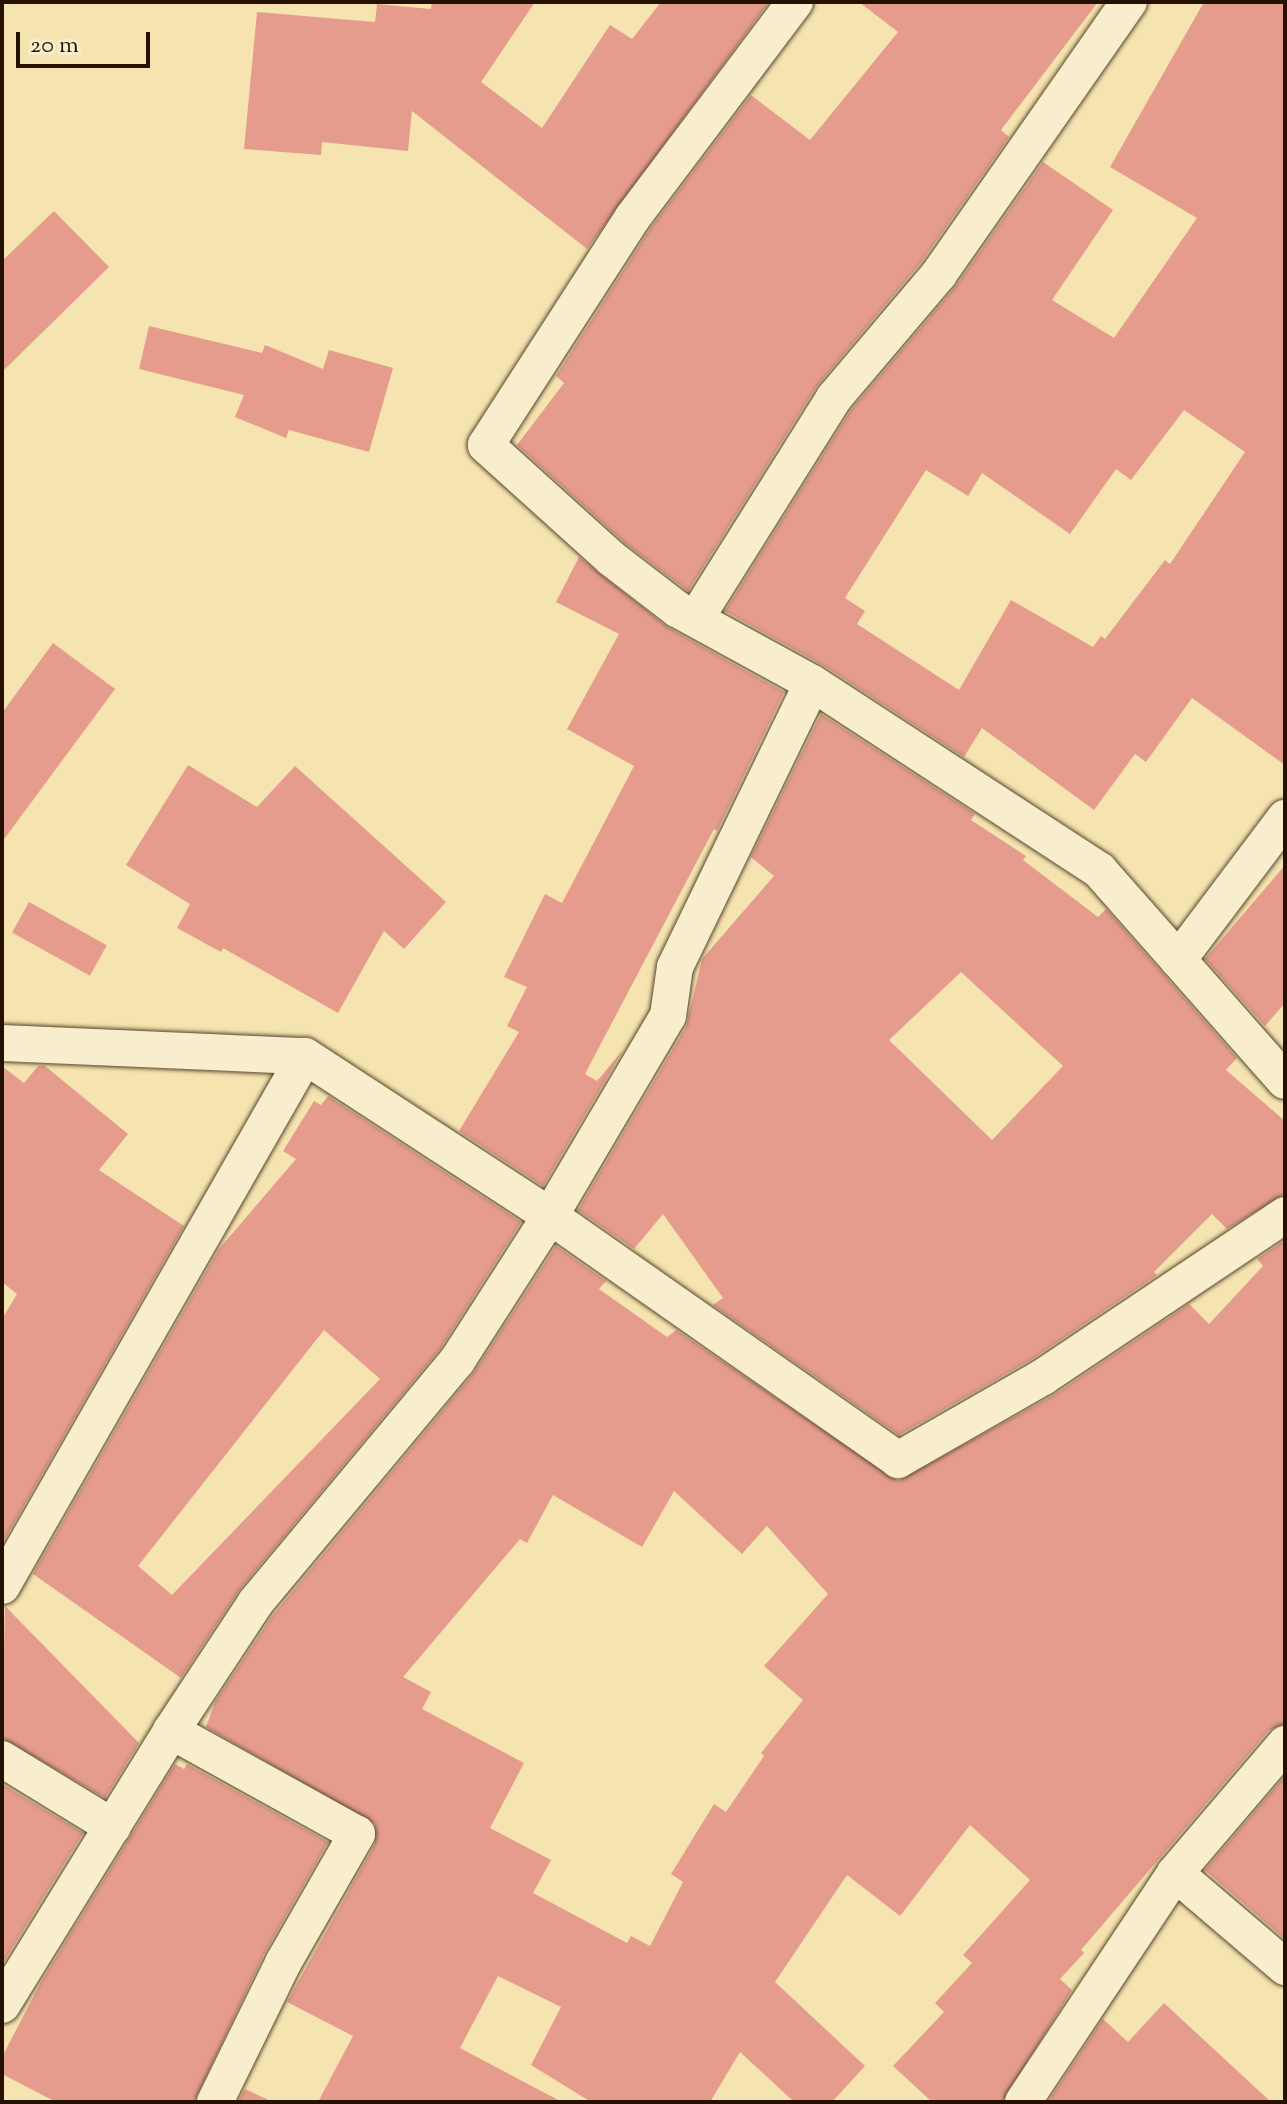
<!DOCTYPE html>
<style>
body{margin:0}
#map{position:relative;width:1287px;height:2104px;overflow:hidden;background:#f5e4b0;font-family:"Sorts Mill Goudy",serif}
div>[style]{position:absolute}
.building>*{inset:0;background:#e59c8c;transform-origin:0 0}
.roads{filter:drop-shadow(0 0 2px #59462d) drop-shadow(0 0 2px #59462d)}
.minor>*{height:36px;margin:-18px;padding:0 18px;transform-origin:18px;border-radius:18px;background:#f8edcc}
span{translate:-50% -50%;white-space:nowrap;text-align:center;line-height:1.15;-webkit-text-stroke:8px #f8edcc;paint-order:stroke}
.frame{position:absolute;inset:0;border:4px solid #251101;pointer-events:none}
.scale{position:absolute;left:16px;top:32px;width:134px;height:36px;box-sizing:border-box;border:4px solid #251101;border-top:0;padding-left:10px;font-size:24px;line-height:28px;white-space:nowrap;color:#251101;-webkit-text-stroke:6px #f8edcc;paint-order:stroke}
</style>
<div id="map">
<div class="building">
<i style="clip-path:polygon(432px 2px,535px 2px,481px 82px,542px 128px,610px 25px,632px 39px,661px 2px,769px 2px,587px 249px,412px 111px,408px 151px,322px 142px,321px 155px,244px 149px,257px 12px,375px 22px,377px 4px,431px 9px)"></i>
<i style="clip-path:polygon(859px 2px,1098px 2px,1001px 130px,1009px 137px,922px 261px,816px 387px,688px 591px,625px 543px,517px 445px,564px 383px,556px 376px,650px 229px,751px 95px,810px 140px,898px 32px)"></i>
<i style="clip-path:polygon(evenodd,1204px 2px,1285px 2px,1285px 765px,1192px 698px,1146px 762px,1135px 754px,1094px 810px,982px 728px,964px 757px,823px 665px,725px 611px,851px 410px,956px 286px,1043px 162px,1113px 210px,1052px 300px,1114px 338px,1197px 218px,1110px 167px,1204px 2px,1184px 410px,1245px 452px,1170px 564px,1165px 560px,1105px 639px,1101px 636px,1093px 647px,1011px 600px,959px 690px,857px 624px,865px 611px,845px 598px,926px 470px,968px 496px,982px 473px,1070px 534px,1116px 469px,1131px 480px,1184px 410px)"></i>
<i style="clip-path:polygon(54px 211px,109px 267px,2px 372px,2px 261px)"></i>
<i style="clip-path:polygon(149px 326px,262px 353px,265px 345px,323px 369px,329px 350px,393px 368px,369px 452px,289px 430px,286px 438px,235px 417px,244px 395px,139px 369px)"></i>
<i style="clip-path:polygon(579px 557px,667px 627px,784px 692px,717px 831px,714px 829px,585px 1074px,597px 1081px,623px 1050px,543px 1186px,459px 1131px,519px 1032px,507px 1026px,527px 987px,504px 977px,545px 894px,562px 903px,634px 766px,567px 729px,619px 634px,556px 602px)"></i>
<i style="clip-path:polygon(53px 643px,115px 689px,2px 842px,2px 713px)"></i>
<i style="clip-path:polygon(evenodd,821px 714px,975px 814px,971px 820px,1026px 856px,1023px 860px,1098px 917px,1106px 909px,1237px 1058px,1226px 1070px,1285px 1121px,1285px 1194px,1227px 1229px,1212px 1214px,1154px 1272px,1157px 1275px,1032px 1359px,899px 1435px,713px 1305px,723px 1298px,663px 1214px,634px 1249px,578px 1210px,686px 1027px,702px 959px,774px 876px,751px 857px,821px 714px,961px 972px,1063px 1066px,992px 1140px,889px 1040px,961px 972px)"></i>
<i style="clip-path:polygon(188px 765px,257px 807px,295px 766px,446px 902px,404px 949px,384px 931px,338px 1013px,223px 948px,221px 952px,177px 928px,190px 904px,126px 865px)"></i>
<i style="clip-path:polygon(1285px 865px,1285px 1003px,1265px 1026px,1205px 959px)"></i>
<i style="left:29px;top:902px;width:89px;height:35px;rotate:29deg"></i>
<i style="clip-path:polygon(2px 1066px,24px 1083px,38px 1066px,45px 1066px,128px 1134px,99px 1170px,184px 1226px,2px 1544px,2px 1319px,17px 1294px,2px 1282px)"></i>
<i style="clip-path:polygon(evenodd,328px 1096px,521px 1222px,440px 1349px,240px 1589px,181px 1678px,33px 1574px,219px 1249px,296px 1159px,283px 1151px,314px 1101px,321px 1105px,328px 1096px,324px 1330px,380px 1379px,172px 1595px,138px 1566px,324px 1330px)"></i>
<i style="clip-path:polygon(evenodd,1285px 1240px,1285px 1724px,1269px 1730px,1081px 1950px,1084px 1953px,1060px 1979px,1072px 1990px,1002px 2102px,932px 2102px,893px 2066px,944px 2012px,935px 2003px,972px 1963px,963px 1955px,1030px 1880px,970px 1825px,900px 1916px,847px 1875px,775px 1982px,865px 2066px,832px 2102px,794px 2102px,740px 2052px,710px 2102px,591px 2102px,531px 2065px,561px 2007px,498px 1976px,460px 2048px,562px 2102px,318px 2102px,353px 2036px,287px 2002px,375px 1844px,375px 1824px,206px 1727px,215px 1702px,273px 1615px,473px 1374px,556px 1246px,606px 1281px,599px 1289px,667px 1337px,676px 1330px,898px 1481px,1054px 1395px,1189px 1304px,1209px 1324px,1263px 1266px,1257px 1259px,1285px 1240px,674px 1491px,742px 1554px,767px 1526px,828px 1594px,764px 1666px,803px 1700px,761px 1753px,764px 1756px,726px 1812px,714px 1804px,671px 1874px,683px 1882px,650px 1946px,631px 1936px,627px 1943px,533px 1893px,551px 1860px,490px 1828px,524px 1763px,422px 1709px,431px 1692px,403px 1677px,520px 1539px,527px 1543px,553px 1495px,642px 1547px,674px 1491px)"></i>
<i style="clip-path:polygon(5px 1606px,139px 1743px,105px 1798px,2px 1738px)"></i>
<i style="clip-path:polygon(175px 1764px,184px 1769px,187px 1764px,328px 1842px,264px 1954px,194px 2102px,56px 2102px,2px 2074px,2px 2057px,41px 1982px)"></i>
<i style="clip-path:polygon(1285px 1776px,1285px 1939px,1205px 1870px)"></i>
<i style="clip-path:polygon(2px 1784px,83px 1833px,4px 1961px,2px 1960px)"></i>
<i style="clip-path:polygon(1164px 2003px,1271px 2102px,1048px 2102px,1103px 2019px,1128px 2042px)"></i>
<i style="clip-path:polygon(245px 2089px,273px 2102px,238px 2102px)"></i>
</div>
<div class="roads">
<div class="minor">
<i style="left:696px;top:618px;width:260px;rotate:-57.9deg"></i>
<i style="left:834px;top:398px;width:162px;rotate:-49.7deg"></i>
<i style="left:939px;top:274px;width:332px;rotate:-55.1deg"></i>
<i style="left:812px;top:683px;width:343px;rotate:33.1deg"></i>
<i style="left:1099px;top:870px;width:281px;rotate:48.6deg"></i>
<i style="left:1178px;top:960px;width:178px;rotate:-53deg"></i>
<i style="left:2px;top:1043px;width:303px;rotate:2.5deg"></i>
<i style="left:2px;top:1586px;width:610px;rotate:-60.24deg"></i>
<i style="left:305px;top:1056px;width:293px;rotate:33.1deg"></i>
<i style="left:550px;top:1216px;width:425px;rotate:35deg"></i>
<i style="left:898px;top:1460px;width:167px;rotate:-29.8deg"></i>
<i style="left:1043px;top:1377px;width:291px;rotate:-33.8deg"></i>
<i style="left:2px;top:1759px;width:130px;rotate:31.5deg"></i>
<i style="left:1175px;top:1873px;width:145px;rotate:40.5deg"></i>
<i style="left:2px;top:2005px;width:322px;rotate:-58.3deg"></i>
<i style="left:215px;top:2102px;width:155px;rotate:-63.9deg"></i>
<i style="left:283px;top:1963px;width:149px;rotate:-60.2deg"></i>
<i style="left:357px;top:1834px;width:213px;rotate:-151deg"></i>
<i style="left:171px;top:1731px;width:154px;rotate:-56.6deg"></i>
<i style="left:256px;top:1602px;width:314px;rotate:-50.2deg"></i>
<i style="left:457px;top:1361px;width:172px;rotate:-57.3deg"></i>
<i style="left:550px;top:1216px;width:232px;rotate:-59.5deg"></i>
<i style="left:668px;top:1016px;width:49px;rotate:-81.9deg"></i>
<i style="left:675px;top:967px;width:315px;rotate:-64.2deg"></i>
<i style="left:812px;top:683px;width:154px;rotate:-151.3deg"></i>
<i style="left:677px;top:609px;width:82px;rotate:-142.4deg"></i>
<i style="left:612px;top:559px;width:170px;rotate:-137.9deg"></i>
<i style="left:486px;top:445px;width:271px;rotate:-57.2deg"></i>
<i style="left:633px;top:217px;width:269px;rotate:-53deg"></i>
<i style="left:1023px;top:2102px;width:275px;rotate:-56.4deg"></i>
<i style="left:1175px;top:1873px;width:170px;rotate:-49.5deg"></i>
</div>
</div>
<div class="frame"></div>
<div class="scale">20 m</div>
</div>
